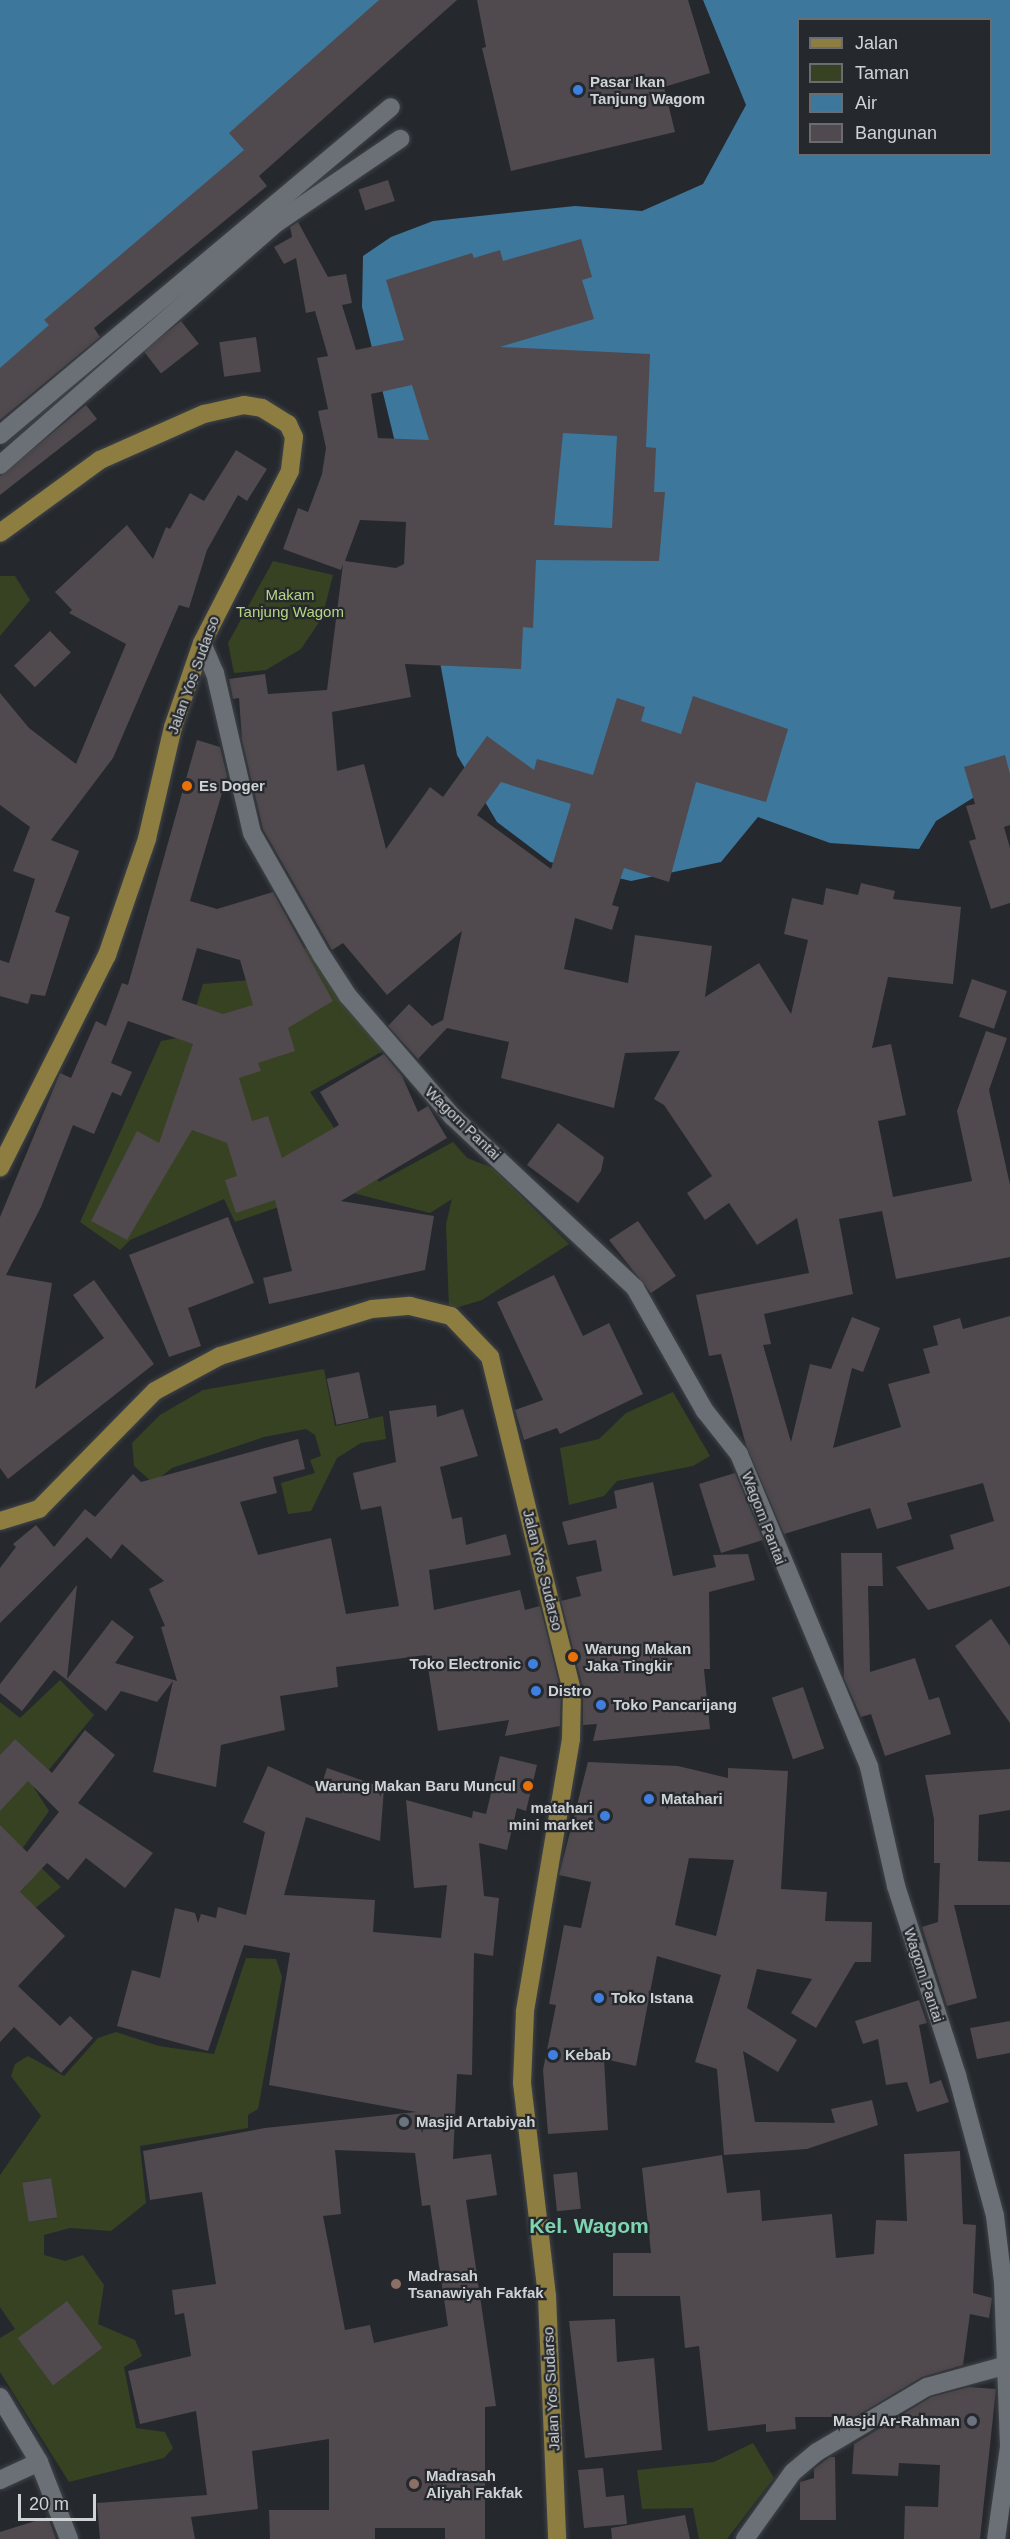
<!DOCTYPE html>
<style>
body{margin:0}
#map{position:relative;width:1010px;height:2539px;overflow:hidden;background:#25292e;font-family:Helvetica,sans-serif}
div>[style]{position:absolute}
.green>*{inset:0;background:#364221}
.water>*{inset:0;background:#3e779c}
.building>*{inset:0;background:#50494d;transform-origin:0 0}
.roads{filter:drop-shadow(0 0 2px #404448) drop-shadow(0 0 2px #404448)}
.minor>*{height:18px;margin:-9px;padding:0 9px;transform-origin:9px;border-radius:9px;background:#6b7076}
.major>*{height:18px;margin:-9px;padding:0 9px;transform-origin:9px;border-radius:9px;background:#8d7d41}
.dots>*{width:16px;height:16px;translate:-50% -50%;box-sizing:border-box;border:3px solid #25292e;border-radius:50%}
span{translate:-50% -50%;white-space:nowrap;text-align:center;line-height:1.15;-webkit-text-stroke:4.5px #25292e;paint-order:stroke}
.poi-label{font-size:15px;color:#d0d3d6;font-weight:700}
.left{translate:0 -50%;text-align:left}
.right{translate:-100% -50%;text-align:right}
.park-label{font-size:15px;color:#b7d582}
.street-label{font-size:15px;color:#d0d3d6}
.district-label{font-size:21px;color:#7ed5b1;font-weight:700}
.legend{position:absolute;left:797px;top:18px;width:195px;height:138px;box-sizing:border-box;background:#25292e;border:2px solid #696d71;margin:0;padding:8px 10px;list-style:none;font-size:18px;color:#d0d3d6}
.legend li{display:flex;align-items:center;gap:12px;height:30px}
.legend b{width:30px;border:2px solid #696d71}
.scale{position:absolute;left:18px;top:2494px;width:78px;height:27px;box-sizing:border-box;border:3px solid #d0d3d6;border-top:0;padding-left:8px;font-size:18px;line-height:21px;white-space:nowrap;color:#d0d3d6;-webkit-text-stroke:4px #25292e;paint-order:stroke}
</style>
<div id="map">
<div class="green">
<i style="clip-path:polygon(273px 561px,333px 575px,322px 618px,301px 649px,266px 670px,234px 673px,228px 643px)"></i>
<i style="clip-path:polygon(0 576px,15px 576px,30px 600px,0 636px)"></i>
<i style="clip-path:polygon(308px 946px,383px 1051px,310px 1092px,347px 1147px,361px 1149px,379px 1182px,453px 1142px,467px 1158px,493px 1168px,569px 1244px,482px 1300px,449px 1310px,446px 1224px,452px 1199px,430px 1213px,334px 1188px,235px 1222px,224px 1199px,130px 1240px,120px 1250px,80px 1222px,161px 1041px,187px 1036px,203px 984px,261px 979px)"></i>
<i style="clip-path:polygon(324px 1369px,335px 1426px,383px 1416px,386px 1439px,361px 1443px,337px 1458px,311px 1511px,288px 1514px,281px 1483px,315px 1473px,310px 1460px,321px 1456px,315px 1435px,306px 1429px,264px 1437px,172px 1468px,153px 1483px,134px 1466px,132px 1443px,160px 1415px,203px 1390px)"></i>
<i style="clip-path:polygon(673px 1392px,710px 1456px,693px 1466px,617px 1481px,604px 1496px,569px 1505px,560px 1448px,599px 1439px,626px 1413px)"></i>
<i style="clip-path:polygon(60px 1680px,94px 1715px,34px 1788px,49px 1811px,22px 1849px,61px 1887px,0 1937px,0 1913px,26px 1886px,0 1861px,0 1793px,43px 1765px,15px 1739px,0 1755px,0 1702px,20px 1718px)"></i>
<i style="clip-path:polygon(evenodd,246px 1958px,276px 1959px,282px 1977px,258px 2109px,248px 2115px,248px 2128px,140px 2146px,146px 2203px,111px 2231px,70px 2228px,44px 2235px,44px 2255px,65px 2261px,83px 2255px,104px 2285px,98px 2324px,135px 2340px,142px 2356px,124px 2367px,136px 2428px,165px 2432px,173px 2448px,164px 2458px,69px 2482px,0 2372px,0 2338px,15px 2329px,0 2307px,0 2175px,41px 2116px,11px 2076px,15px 2064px,28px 2056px,64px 2076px,98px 2038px,116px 2032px,159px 2046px,214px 2054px,246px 1958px,50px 2178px,57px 2218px,29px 2222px,23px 2182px,50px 2178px,246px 1958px,66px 2302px,102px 2348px,53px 2385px,18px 2339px,66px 2302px)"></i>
<i style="clip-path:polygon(753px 2443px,774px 2478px,727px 2539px,699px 2539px,693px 2508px,642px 2509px,637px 2470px,714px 2462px)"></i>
</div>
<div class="water">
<i style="clip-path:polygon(0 0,441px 0,0 401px)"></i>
<i style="clip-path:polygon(evenodd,703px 0,1010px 0,1010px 801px,984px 791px,936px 821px,919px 849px,830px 843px,758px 817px,721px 862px,631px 881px,550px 862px,497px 822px,457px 755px,414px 520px,362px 307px,363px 256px,391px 237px,433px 221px,575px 206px,642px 211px,703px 184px,746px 105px,703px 0,798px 20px,990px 20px,990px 154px,798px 154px,798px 20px)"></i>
</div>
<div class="building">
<i style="clip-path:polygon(379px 0,457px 0,259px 176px,267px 186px,94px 328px,100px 337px,0 420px,0 368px,49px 325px,44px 320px,244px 150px,229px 133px)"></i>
<i style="clip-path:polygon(477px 0,688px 0,710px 73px,664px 87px,675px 132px,511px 171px,482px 48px,486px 47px)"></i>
<i style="left:388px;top:180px;width:22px;height:31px;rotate:72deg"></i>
<i style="clip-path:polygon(evenodd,298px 222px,328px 277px,346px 274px,352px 303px,342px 305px,356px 350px,404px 340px,386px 280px,472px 253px,474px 258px,500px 250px,503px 261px,581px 239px,592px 277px,582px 280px,594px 319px,500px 347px,650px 354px,646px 447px,656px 448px,654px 492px,665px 492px,659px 561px,536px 560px,533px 628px,523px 627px,521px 669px,405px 664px,411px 697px,332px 712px,337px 771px,364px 764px,386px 849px,430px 787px,443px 797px,487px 736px,534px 770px,537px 759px,593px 775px,617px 698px,645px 707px,641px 721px,681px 734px,693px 696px,788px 729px,766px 802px,696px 782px,669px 882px,624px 868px,612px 905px,619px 907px,612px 930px,575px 918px,564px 969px,628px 983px,635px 935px,712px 946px,705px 997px,759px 963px,791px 1014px,808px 940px,784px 934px,792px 898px,823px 905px,826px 888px,858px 895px,861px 883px,895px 891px,893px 899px,961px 907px,953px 984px,888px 977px,872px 1048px,891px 1044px,906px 1115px,878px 1121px,893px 1197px,972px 1181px,957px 1111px,986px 1031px,1007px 1038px,989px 1090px,1010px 1185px,1010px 1257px,896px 1279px,882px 1211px,839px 1219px,853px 1294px,764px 1314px,771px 1344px,763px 1345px,791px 1442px,810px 1364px,831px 1369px,852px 1317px,880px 1328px,863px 1372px,852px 1368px,833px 1448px,901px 1427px,888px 1384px,930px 1373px,923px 1349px,938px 1345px,933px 1326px,960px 1318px,963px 1329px,1010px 1316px,1010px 1586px,928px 1610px,896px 1567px,954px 1549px,950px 1535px,994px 1521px,983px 1483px,907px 1503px,912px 1519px,877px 1529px,870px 1508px,784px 1534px,746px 1445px,721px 1354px,709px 1356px,696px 1295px,809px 1273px,797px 1218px,757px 1245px,729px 1203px,705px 1220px,687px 1193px,712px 1176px,664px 1105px,654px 1099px,680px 1051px,625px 1053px,614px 1108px,501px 1078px,509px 1042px,447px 1028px,418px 1059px,388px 1026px,409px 1004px,432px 1026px,443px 1020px,462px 931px,387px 995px,343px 943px,332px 950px,263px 829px,242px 740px,239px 698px,233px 699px,229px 679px,265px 674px,268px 694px,327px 690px,343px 564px,341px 570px,283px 549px,298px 508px,308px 512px,322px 474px,326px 448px,318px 411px,328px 409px,317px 358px,328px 356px,315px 311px,306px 313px,296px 258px,284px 264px,274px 247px,292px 237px,290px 227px,298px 222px,412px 385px,429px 440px,378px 438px,371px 394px,412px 385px,298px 222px,563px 433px,617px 436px,612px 528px,554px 525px,563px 433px,298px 222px,360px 520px,406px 522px,404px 564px,396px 568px,345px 561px,360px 520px,298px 222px,501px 782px,571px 804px,551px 869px,477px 815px,501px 782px)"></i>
<i style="left:181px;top:321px;width:29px;height:48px;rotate:52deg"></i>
<i style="left:256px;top:337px;width:35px;height:37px;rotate:82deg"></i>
<i style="clip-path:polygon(86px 405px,97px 419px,0 495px,0 476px)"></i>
<i style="clip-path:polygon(236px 450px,267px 469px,247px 501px,238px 495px,207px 550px,189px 608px,179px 605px,113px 758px,51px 840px,79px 851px,55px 912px,70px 917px,45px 996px,31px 994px,28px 1004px,0 996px,0 960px,9px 963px,35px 879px,13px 871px,30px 827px,0 805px,0 693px,29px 728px,76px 764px,126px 644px,69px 613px,72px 610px,55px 592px,127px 525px,153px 559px,166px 527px,170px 529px,190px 493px,204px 501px)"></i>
<i style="left:50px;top:631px;width:30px;height:50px;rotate:46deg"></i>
<i style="clip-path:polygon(evenodd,197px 740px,220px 747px,227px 776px,190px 901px,217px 909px,273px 892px,333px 1001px,288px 1028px,295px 1051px,258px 1063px,261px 1071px,239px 1078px,252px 1121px,268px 1116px,282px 1158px,339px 1125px,320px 1092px,384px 1054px,402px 1076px,418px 1112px,428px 1106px,447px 1138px,341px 1201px,434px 1216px,425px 1270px,269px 1304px,263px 1278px,292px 1271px,275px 1200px,236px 1213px,225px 1180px,237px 1176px,227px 1143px,192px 1130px,127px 1240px,91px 1221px,137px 1131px,159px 1143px,193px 1044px,128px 1021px,111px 1063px,132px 1072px,121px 1096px,112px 1092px,94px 1134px,73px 1125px,41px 1207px,6px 1275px,52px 1283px,35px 1389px,104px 1338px,73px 1295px,94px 1280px,154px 1364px,8px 1479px,0 1468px,0 1217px,60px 1073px,71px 1078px,96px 1021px,106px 1026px,122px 983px,128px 985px,197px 740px,197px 948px,240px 960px,253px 1005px,223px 1014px,182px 1000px,197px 948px)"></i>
<i style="clip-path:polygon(1005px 755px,1010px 774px,1010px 825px,1004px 827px,1010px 848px,1010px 903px,991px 909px,969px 841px,976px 839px,966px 806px,975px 804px,964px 767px)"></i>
<i style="left:972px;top:979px;width:37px;height:40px;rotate:19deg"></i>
<i style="clip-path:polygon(558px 1123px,604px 1157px,601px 1171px,578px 1203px,527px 1165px)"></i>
<i style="clip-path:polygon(228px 1217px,254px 1283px,188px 1308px,201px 1346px,169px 1357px,129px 1255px)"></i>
<i style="clip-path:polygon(638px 1221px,676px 1276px,651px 1293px,609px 1240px)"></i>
<i style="clip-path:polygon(554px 1275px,583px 1336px,609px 1323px,643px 1394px,560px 1434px,557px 1428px,524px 1440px,515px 1410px,543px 1400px,497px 1302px)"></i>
<i style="left:359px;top:1372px;width:47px;height:33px;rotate:78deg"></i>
<i style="clip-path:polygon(436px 1405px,437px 1417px,463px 1409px,478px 1456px,440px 1467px,452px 1519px,462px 1517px,466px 1545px,506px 1534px,511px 1555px,429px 1570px,434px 1610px,520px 1590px,525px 1610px,540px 1606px,561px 1692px,560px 1726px,505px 1736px,509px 1720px,438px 1731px,426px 1655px,336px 1667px,338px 1687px,280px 1696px,285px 1730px,221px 1745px,216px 1787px,153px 1772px,173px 1681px,157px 1702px,121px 1691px,106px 1711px,54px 1670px,22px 1711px,0 1693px,0 1684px,77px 1585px,67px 1679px,112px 1620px,134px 1637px,115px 1663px,177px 1681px,161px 1627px,165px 1626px,149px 1589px,164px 1581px,122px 1544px,111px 1559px,87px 1537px,0 1623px,0 1568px,16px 1547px,13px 1544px,36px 1525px,54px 1547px,85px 1509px,95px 1517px,133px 1474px,141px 1482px,298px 1439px,305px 1469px,273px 1477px,277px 1493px,240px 1502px,258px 1555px,331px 1538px,346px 1614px,399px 1606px,381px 1506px,361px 1510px,353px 1473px,396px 1462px,389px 1411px)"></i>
<i style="clip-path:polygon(735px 1473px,763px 1540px,721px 1553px,699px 1484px)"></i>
<i style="clip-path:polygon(653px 1482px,673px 1576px,716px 1567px,713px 1555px,748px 1554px,755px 1580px,709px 1592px,710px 1669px,704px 1669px,710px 1729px,593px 1741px,597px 1724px,583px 1725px,583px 1688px,561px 1601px,581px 1596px,576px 1577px,602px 1571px,596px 1540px,568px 1545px,562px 1522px,617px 1508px,614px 1491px)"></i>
<i style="clip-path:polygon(841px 1553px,882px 1553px,883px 1586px,868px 1586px,870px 1672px,915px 1658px,929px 1700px,939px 1697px,951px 1734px,885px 1756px,871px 1714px,861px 1717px,844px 1678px)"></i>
<i style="clip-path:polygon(991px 1619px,1010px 1646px,1010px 1723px,955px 1646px)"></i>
<i style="left:803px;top:1687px;width:65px;height:33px;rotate:71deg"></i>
<i style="clip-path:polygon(85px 1730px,115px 1755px,78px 1803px,153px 1853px,125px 1888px,86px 1858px,68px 1880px,47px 1863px,20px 1892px,65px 1936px,18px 1986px,60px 2026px,70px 2016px,93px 2038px,61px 2073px,14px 2027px,0 2042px,0 1825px,27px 1852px,59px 1812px,28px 1781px,0 1811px,0 1755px,15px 1739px,52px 1773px)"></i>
<i style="clip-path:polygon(evenodd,500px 1756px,537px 1765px,526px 1811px,517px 1808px,507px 1850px,479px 1843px,484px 1896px,499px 1898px,493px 1956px,474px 1953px,472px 2075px,457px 2074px,453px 2159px,491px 2154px,497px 2195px,466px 2200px,496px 2406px,485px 2407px,485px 2539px,445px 2539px,445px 2528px,375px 2528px,375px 2539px,270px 2539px,269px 2510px,329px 2510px,329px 2439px,252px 2451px,258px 2509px,191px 2517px,195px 2539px,100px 2539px,97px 2503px,207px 2495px,196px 2411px,140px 2424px,128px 2371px,191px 2356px,184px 2313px,175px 2315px,172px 2290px,216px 2284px,202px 2192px,150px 2200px,143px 2151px,265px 2128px,416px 2112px,269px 2085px,290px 1953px,244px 1945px,208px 2051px,117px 2026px,132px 1970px,160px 1978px,175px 1908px,195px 1913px,198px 1923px,201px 1914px,216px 1918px,218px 1907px,246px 1915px,265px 1832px,243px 1822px,268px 1766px,320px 1790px,327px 1768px,384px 1788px,380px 1841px,306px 1817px,284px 1895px,375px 1900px,373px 1932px,441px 1938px,447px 1885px,414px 1888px,406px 1800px,472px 1818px,473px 1811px,486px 1814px,500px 1756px,335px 2150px,415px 2153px,422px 2206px,430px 2205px,448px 2326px,374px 2343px,370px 2325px,345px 2330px,323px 2216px,341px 2214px,335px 2150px)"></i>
<i style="clip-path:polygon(evenodd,588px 1762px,678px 1766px,728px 1778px,728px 1768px,788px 1771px,781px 1889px,827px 1892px,825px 1921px,872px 1922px,871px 1962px,855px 1962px,816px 2028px,791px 2013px,812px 1979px,757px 1969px,747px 2008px,797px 2040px,778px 2072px,743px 2051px,755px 2122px,835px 2123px,831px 2109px,872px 2100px,878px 2125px,807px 2149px,724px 2155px,717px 2069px,695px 2062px,721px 1975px,657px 1956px,636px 2066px,604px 2059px,608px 2130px,548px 2134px,543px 2070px,556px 2005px,549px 2004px,564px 1925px,581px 1928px,591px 1882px,559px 1875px,588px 1762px,689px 1858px,734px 1860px,716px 1936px,675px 1925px,689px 1858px)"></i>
<i style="clip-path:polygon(1010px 1769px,1010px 1810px,979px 1815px,978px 1861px,1010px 1862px,1010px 1905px,954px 1905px,977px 1998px,947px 2006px,922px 1927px,938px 1922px,940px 1863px,934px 1863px,934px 1819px,925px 1775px)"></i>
<i style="clip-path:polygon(919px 2000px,927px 2023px,919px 2025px,930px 2084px,941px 2080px,949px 2102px,917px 2112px,907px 2082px,886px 2085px,878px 2039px,863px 2044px,855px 2021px)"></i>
<i style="clip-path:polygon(1010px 2021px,1010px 2053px,977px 2059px,970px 2028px)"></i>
<i style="clip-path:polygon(960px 2151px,963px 2224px,976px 2225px,973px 2293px,992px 2298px,989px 2318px,970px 2314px,963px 2365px,922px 2377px,855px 2417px,795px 2417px,796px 2429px,766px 2432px,766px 2424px,708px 2431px,699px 2346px,685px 2348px,680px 2296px,613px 2296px,613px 2253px,651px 2253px,642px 2168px,722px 2155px,727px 2193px,760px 2190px,762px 2221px,832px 2214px,836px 2258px,874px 2254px,876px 2220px,907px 2221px,904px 2154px)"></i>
<i style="left:577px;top:2172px;width:37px;height:24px;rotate:84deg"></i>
<i style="left:51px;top:2178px;width:40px;height:29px;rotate:81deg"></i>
<i style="left:67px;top:2301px;width:59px;height:62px;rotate:53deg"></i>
<i style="clip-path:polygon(615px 2319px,617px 2362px,654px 2358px,662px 2450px,585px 2458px,569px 2321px)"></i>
<i style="clip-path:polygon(969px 2387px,996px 2389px,980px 2539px,904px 2539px,905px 2506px,938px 2507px,940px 2465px,899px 2463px,898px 2476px,852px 2474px,854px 2444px,931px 2397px)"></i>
<i style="clip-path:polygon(830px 2457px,835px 2457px,836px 2520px,800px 2520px,800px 2482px,814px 2478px,814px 2469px)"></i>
<i style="clip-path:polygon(603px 2468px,606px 2497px,624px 2495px,627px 2524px,584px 2528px,578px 2470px)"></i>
<i style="clip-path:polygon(685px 2515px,690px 2539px,612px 2539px,611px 2528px)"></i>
<i style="clip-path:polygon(48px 2517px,56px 2539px,0 2539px,0 2532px)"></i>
</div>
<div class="roads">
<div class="minor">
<i style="left:0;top:435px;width:510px;rotate:-39.99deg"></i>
<i style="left:0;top:465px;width:369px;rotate:-41.2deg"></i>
<i style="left:278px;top:222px;width:148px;rotate:-34.2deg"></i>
<i style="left:202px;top:643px;width:33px;rotate:67deg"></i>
<i style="left:215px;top:673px;width:164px;rotate:77deg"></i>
<i style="left:252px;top:833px;width:142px;rotate:60.4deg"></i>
<i style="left:322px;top:956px;width:48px;rotate:57deg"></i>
<i style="left:348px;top:996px;width:159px;rotate:49.1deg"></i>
<i style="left:452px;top:1116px;width:251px;rotate:43.2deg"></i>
<i style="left:635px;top:1288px;width:142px;rotate:60.4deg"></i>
<i style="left:705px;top:1411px;width:55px;rotate:51.7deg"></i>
<i style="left:739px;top:1454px;width:339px;rotate:67.4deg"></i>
<i style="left:869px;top:1767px;width:122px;rotate:77.2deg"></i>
<i style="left:896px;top:1886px;width:199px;rotate:72.1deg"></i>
<i style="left:957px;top:2075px;width:146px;rotate:74.9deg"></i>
<i style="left:995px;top:2216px;width:66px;rotate:83.1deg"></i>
<i style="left:1003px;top:2282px;width:165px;rotate:87.9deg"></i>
<i style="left:1009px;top:2447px;width:93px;rotate:98deg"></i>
<i style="left:0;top:2397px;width:76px;rotate:59deg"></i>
<i style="left:39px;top:2462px;width:83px;rotate:68.7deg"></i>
<i style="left:0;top:2480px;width:43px;rotate:-24.8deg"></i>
<i style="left:745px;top:2539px;width:82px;rotate:-54.4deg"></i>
<i style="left:793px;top:2472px;width:31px;rotate:-40deg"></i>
<i style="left:817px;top:2452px;width:128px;rotate:-30.6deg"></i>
<i style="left:927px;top:2387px;width:83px;rotate:-15.4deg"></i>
</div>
<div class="major">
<i style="left:0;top:533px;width:124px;rotate:-36.1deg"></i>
<i style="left:100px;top:460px;width:114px;rotate:-23.9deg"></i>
<i style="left:204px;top:414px;width:41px;rotate:-12.7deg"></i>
<i style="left:244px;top:405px;width:18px;rotate:9deg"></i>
<i style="left:262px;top:408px;width:31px;rotate:32deg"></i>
<i style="left:288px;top:424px;width:14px;rotate:65deg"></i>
<i style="left:294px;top:437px;width:34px;rotate:97deg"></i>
<i style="left:290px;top:471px;width:193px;rotate:117.1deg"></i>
<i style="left:202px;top:643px;width:89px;rotate:109deg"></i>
<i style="left:173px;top:727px;width:115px;rotate:103.1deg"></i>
<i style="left:147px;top:839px;width:123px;rotate:109deg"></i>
<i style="left:107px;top:955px;width:238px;rotate:116.7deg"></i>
<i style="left:0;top:1521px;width:41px;rotate:-17.1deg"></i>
<i style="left:39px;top:1509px;width:165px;rotate:-45.5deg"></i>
<i style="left:155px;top:1391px;width:74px;rotate:-28.3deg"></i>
<i style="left:220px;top:1356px;width:159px;rotate:-17.2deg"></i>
<i style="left:372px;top:1309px;width:38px;rotate:-5deg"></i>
<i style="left:410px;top:1306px;width:42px;rotate:13.7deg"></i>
<i style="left:451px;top:1316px;width:57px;rotate:46.4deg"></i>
<i style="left:490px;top:1357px;width:344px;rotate:76.2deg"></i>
<i style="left:572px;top:1691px;width:48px;rotate:91.2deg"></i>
<i style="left:571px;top:1739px;width:277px;rotate:99.6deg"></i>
<i style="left:525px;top:2012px;width:71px;rotate:92.4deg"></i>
<i style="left:522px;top:2083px;width:214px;rotate:83.3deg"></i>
<i style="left:547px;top:2296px;width:243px;rotate:87.6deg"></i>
</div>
</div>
<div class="dots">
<i style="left:578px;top:90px;background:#3f7fe0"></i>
<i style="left:187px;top:786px;background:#e8710a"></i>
<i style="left:573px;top:1657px;background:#e8710a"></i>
<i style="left:533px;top:1664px;background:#3f7fe0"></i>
<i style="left:536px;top:1691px;background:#3f7fe0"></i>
<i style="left:601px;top:1705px;background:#3f7fe0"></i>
<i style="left:528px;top:1786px;background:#e8710a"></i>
<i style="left:649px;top:1799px;background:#3f7fe0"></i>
<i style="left:605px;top:1816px;background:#3f7fe0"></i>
<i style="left:599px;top:1998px;background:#3f7fe0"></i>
<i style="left:553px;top:2055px;background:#3f7fe0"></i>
<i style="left:404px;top:2122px;background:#6b7280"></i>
<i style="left:396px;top:2284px;background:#8d6e63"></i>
<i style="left:972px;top:2421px;background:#6b7280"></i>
<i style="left:414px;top:2484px;background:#8d6e63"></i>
</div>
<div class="poi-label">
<span class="left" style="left:590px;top:90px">Pasar Ikan<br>Tanjung Wagom</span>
<span class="left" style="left:199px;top:786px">Es Doger</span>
<span class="left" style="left:585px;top:1657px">Warung Makan<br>Jaka Tingkir</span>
<span class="right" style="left:521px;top:1664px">Toko Electronic</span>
<span class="left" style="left:548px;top:1691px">Distro</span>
<span class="left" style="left:613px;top:1705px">Toko Pancarijang</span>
<span class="right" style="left:516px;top:1786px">Warung Makan Baru Muncul</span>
<span class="left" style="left:661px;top:1799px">Matahari</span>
<span class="right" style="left:593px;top:1816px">matahari<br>mini market</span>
<span class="left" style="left:611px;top:1998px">Toko Istana</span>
<span class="left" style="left:565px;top:2055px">Kebab</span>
<span class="left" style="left:416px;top:2122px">Masjid Artabiyah</span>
<span class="left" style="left:408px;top:2284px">Madrasah<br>Tsanawiyah Fakfak</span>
<span class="right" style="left:960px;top:2421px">Masjd Ar-Rahman</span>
<span class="left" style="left:426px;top:2484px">Madrasah<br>Aliyah Fakfak</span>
</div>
<div class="park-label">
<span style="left:290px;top:603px">Makam<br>Tanjung Wagom</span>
</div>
<div class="street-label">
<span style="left:193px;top:675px;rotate:-70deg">Jalan Yos Sudarso</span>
<span style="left:463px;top:1123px;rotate:44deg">Wagom Pantai</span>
<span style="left:764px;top:1518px;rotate:69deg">Wagom Pantai</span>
<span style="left:543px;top:1570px;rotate:76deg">Jalan Yos Sudarso</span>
<span style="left:924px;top:1975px;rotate:72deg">Wagom Pantai</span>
<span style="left:551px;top:2389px;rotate:-93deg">Jalan Yos Sudarso</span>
</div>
<div class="district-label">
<span style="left:589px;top:2226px">Kel. Wagom</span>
</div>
<ul class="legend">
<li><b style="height:8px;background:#8d7d41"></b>Jalan</li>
<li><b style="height:16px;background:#364221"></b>Taman</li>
<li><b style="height:16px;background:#3e779c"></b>Air</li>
<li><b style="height:16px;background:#50494d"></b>Bangunan</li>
</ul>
<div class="scale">20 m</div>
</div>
